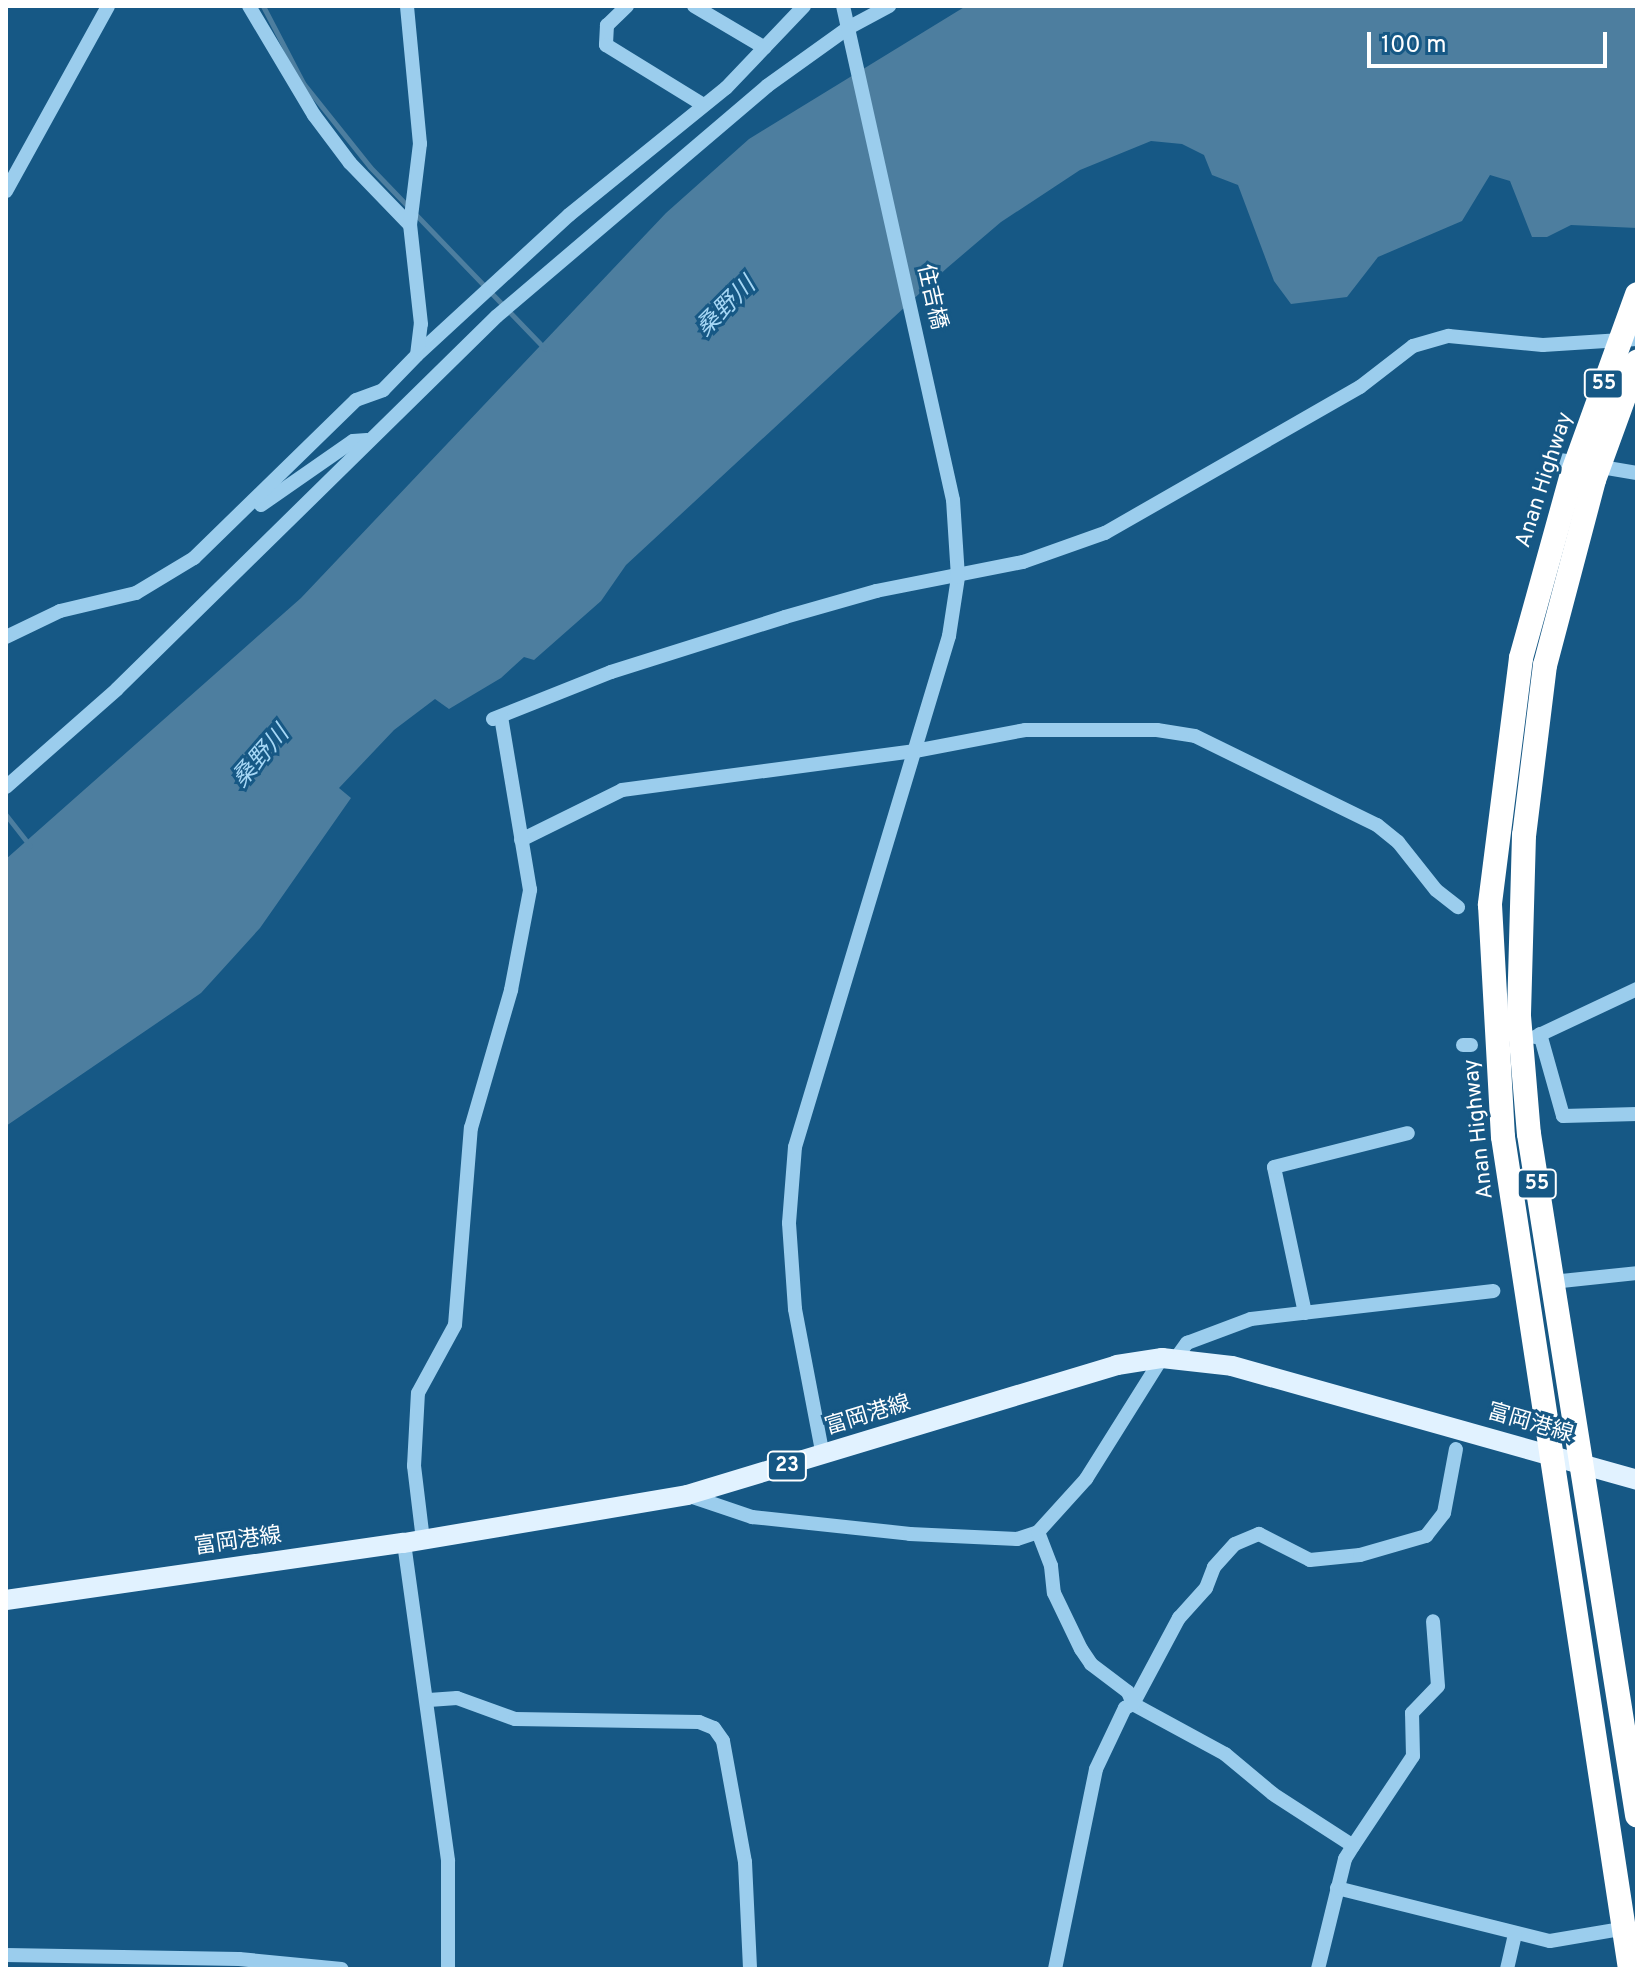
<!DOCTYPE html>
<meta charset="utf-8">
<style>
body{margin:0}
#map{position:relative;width:1643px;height:1975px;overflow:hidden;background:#165885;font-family:Overpass,"Noto Sans JP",sans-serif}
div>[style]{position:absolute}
.water>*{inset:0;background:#4d7e9f}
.stream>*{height:5px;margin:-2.5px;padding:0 2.5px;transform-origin:2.5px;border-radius:2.5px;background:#4d7e9f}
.minor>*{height:14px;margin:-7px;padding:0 7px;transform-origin:7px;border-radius:7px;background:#9bcded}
.major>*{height:20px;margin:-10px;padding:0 10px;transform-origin:10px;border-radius:10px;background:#e1f2ff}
.highway>*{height:24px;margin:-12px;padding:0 12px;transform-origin:12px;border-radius:12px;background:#fff}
.highway-bridge>*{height:24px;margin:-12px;padding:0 12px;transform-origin:12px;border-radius:12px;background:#fff}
span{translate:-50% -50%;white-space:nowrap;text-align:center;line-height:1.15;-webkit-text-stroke:6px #165885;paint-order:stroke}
.shield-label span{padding:2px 6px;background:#165885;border:2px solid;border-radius:6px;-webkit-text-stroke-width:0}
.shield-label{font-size:20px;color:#fff;font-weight:700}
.street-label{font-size:22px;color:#fff}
.water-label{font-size:24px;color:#a6d7f5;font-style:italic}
.frame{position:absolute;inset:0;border:8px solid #fff;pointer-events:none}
.scale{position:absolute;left:1367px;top:32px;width:240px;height:36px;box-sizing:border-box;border:4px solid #fff;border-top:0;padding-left:10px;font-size:24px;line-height:28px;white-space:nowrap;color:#fff;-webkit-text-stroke:6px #165885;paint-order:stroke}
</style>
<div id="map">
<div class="water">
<i style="clip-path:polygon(966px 6px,1637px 6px,1637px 228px,1571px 225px,1547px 237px,1532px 237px,1510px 181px,1490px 175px,1462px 221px,1378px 257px,1347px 297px,1291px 304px,1274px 281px,1238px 185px,1212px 175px,1204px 155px,1182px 144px,1151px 141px,1080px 170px,1001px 222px,947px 268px,626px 565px,601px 601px,534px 660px,524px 657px,501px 678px,449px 709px,435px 699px,394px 730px,339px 788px,351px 798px,260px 928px,201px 993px,6px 1126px,6px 859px,301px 598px,666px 213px,749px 139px)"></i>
</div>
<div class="stream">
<i style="left:263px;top:6px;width:87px;rotate:62.5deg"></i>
<i style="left:303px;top:83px;width:107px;rotate:51.4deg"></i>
<i style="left:370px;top:167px;width:252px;rotate:46.1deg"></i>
<i style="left:6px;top:815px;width:39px;rotate:52deg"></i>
</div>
<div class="minor">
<i style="left:249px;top:6px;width:127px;rotate:59.2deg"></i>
<i style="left:314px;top:115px;width:60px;rotate:53.1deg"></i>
<i style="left:350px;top:163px;width:86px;rotate:45.9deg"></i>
<i style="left:627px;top:6px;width:28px;rotate:136deg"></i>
<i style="left:607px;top:25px;width:20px;rotate:93deg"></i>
<i style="left:606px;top:45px;width:113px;rotate:31.6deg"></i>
<i style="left:694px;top:6px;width:82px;rotate:30.6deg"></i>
<i style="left:6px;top:191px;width:211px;rotate:-61.1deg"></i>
<i style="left:419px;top:353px;width:204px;rotate:-42.6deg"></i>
<i style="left:569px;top:215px;width:202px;rotate:-39deg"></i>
<i style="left:726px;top:88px;width:113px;rotate:-46.4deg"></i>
<i style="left:1554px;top:459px;width:84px;rotate:9.6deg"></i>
<i style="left:261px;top:505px;width:112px;rotate:-34.8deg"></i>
<i style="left:353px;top:441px;width:14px;rotate:-4deg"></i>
<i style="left:6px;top:637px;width:60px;rotate:-25.7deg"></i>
<i style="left:60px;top:611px;width:78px;rotate:-13.3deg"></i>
<i style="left:136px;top:593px;width:68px;rotate:-31.1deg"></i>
<i style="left:194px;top:558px;width:226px;rotate:-44.3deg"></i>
<i style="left:356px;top:400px;width:29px;rotate:-20deg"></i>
<i style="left:383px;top:390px;width:49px;rotate:-45.8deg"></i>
<i style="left:417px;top:355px;width:31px;rotate:-83deg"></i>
<i style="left:421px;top:324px;width:100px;rotate:-96.3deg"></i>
<i style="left:410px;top:225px;width:82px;rotate:-83deg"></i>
<i style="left:420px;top:144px;width:139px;rotate:-95.4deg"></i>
<i style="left:493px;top:719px;width:127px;rotate:-21.7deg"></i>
<i style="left:611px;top:672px;width:182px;rotate:-17.5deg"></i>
<i style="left:785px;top:617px;width:95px;rotate:-15.9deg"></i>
<i style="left:876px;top:591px;width:150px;rotate:-11.2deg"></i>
<i style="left:1023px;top:562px;width:87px;rotate:-19.5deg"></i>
<i style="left:1105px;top:533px;width:294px;rotate:-29.8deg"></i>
<i style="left:1360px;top:387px;width:67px;rotate:-37.7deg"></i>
<i style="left:1413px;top:346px;width:37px;rotate:-16deg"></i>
<i style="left:1449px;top:336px;width:94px;rotate:5.5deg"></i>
<i style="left:1543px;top:345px;width:94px;rotate:-3.7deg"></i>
<i style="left:6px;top:787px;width:148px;rotate:-41.4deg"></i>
<i style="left:117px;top:689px;width:532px;rotate:-44.47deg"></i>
<i style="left:497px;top:316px;width:355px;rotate:-40.4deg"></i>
<i style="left:767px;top:86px;width:100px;rotate:-35.6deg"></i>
<i style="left:848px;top:28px;width:47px;rotate:-28.2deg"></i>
<i style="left:521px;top:840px;width:113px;rotate:-26.3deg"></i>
<i style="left:622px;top:790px;width:296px;rotate:-7.6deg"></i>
<i style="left:915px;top:751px;width:112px;rotate:-10.8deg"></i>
<i style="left:1025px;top:730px;width:132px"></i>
<i style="left:1157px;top:730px;width:38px;rotate:9deg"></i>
<i style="left:1195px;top:736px;width:203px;rotate:26.1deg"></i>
<i style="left:1377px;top:825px;width:27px;rotate:39deg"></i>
<i style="left:1398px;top:842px;width:61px;rotate:51.6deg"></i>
<i style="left:1436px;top:890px;width:28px;rotate:38deg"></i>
<i style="left:1540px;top:1034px;width:85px;rotate:74.3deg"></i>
<i style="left:1563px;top:1116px;width:74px;rotate:-1.5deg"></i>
<i style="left:1535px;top:1037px;width:113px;rotate:-25.2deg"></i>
<i style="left:1463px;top:1045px;width:8px"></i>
<i style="left:1552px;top:1282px;width:85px;rotate:-6deg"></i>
<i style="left:1305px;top:1313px;width:149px;rotate:-102deg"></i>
<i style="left:1274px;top:1167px;width:138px;rotate:-14.2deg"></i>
<i style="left:1176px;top:1358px;width:19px;rotate:-54deg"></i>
<i style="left:1187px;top:1343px;width:68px;rotate:-20.6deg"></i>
<i style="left:1251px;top:1319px;width:244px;rotate:-6.6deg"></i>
<i style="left:823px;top:1456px;width:150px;rotate:-100.8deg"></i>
<i style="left:795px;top:1309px;width:86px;rotate:-94deg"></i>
<i style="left:789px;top:1223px;width:76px;rotate:-85.5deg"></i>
<i style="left:795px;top:1147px;width:534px;rotate:-73.23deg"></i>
<i style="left:949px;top:636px;width:60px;rotate:-81.3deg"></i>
<i style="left:958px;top:577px;width:77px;rotate:-93.7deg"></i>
<i style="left:953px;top:500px;width:506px;rotate:-102.55deg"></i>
<i style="left:687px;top:1495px;width:69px;rotate:18.7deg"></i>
<i style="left:752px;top:1517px;width:159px;rotate:6.1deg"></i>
<i style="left:910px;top:1534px;width:107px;rotate:2.7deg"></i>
<i style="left:1017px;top:1539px;width:22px;rotate:-18deg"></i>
<i style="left:1038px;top:1532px;width:72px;rotate:-47.8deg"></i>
<i style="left:1086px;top:1479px;width:143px;rotate:-57.9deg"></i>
<i style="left:1038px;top:1532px;width:36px;rotate:69deg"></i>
<i style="left:1051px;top:1566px;width:27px;rotate:84deg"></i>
<i style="left:1054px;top:1593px;width:62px;rotate:64.3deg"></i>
<i style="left:1081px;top:1649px;width:18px;rotate:56deg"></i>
<i style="left:1091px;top:1664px;width:46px;rotate:37.1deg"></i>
<i style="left:1128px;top:1692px;width:13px;rotate:67deg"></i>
<i style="left:423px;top:1540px;width:75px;rotate:-96.9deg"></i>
<i style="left:414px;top:1466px;width:73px;rotate:-86.9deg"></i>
<i style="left:418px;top:1393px;width:77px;rotate:-61.4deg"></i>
<i style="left:455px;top:1325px;width:198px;rotate:-85.4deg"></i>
<i style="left:471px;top:1128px;width:144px;rotate:-73.8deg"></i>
<i style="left:511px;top:990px;width:102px;rotate:-79.2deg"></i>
<i style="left:530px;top:890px;width:176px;rotate:-99.5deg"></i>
<i style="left:404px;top:1543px;width:321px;rotate:82.1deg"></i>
<i style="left:448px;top:1861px;width:108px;rotate:90deg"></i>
<i style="left:429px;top:1700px;width:28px;rotate:-4deg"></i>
<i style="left:457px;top:1698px;width:62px;rotate:19.9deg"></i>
<i style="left:515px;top:1719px;width:184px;rotate:0.9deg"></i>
<i style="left:699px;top:1722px;width:16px;rotate:22deg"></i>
<i style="left:714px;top:1728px;width:16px;rotate:55deg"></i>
<i style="left:723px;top:1741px;width:123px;rotate:79.7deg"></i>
<i style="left:745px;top:1862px;width:107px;rotate:87.3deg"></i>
<i style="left:1133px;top:1704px;width:105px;rotate:28.5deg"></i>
<i style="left:1225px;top:1754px;width:62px;rotate:39.8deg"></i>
<i style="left:1273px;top:1794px;width:95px;rotate:33deg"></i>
<i style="left:1353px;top:1846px;width:15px;rotate:122deg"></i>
<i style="left:1345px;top:1859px;width:113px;rotate:103.8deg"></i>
<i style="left:1353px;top:1846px;width:108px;rotate:-56.3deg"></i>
<i style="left:1413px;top:1756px;width:43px;rotate:-91.3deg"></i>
<i style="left:1412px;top:1713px;width:37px;rotate:-46deg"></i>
<i style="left:1438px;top:1686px;width:65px;rotate:-94.4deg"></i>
<i style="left:1337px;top:1888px;width:219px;rotate:14deg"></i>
<i style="left:1550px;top:1941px;width:77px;rotate:-9.7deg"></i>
<i style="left:6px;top:1955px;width:233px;rotate:1deg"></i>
<i style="left:239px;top:1959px;width:103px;rotate:5.5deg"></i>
<i style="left:1055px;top:1969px;width:204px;rotate:-78.4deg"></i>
<i style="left:1096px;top:1769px;width:68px;rotate:-64.6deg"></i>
<i style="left:1125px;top:1708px;width:9px;rotate:-27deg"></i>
<i style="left:1133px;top:1704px;width:98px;rotate:-61.9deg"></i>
<i style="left:1179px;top:1618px;width:40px;rotate:-48deg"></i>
<i style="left:1206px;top:1588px;width:22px;rotate:-69deg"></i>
<i style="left:1214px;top:1567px;width:31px;rotate:-48deg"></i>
<i style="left:1235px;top:1544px;width:26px;rotate:-23deg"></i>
<i style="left:1259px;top:1534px;width:57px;rotate:27deg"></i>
<i style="left:1310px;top:1560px;width:50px;rotate:-5.7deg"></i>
<i style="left:1360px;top:1555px;width:69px;rotate:-16.1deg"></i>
<i style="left:1426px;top:1536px;width:29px;rotate:-52deg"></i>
<i style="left:1444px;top:1513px;width:65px;rotate:-79.4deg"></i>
<i style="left:1507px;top:1969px;width:35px;rotate:-77deg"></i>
</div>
<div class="major">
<i style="left:6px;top:1600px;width:402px;rotate:-8.2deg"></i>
<i style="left:404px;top:1543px;width:287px;rotate:-9.6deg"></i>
<i style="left:687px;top:1495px;width:449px;rotate:-16.8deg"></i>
<i style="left:1117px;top:1365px;width:46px;rotate:-8.8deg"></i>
<i style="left:1162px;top:1358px;width:70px;rotate:6.5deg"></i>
<i style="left:1232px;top:1366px;width:421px;rotate:15.7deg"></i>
</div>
<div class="highway">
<i style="left:1572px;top:474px;width:191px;rotate:105.5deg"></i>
<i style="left:1521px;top:658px;width:249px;rotate:97.2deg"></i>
<i style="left:1490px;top:905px;width:232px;rotate:86.8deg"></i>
<i style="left:1503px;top:1137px;width:842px;rotate:81.32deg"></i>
<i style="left:1594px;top:480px;width:191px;rotate:104.8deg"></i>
<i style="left:1545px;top:665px;width:171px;rotate:97deg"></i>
<i style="left:1524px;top:835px;width:181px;rotate:91.6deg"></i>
<i style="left:1519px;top:1016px;width:118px;rotate:85.2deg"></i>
<i style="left:1529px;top:1134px;width:690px;rotate:80.99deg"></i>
</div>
<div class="highway-bridge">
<i style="left:1572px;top:474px;width:191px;rotate:-70.1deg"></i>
<i style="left:1594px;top:480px;width:126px;rotate:-70deg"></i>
</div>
<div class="shield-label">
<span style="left:1604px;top:384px">55</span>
<span style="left:1537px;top:1184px">55</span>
<span style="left:787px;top:1466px">23</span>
</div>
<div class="street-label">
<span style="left:931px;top:297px;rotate:77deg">住吉橋</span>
<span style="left:1545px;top:480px;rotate:-72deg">Anan Highway</span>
<span style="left:1479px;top:1129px;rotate:-96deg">Anan Highway</span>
<span style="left:868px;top:1416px;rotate:-17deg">富岡港線</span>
<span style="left:1530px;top:1424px;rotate:16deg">富岡港線</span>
<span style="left:238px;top:1542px;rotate:-8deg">富岡港線</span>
</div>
<div class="water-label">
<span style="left:727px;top:308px;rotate:-45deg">桑野川</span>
<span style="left:262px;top:758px;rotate:-49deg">桑野川</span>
</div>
<div class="frame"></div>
<div class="scale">100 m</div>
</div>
